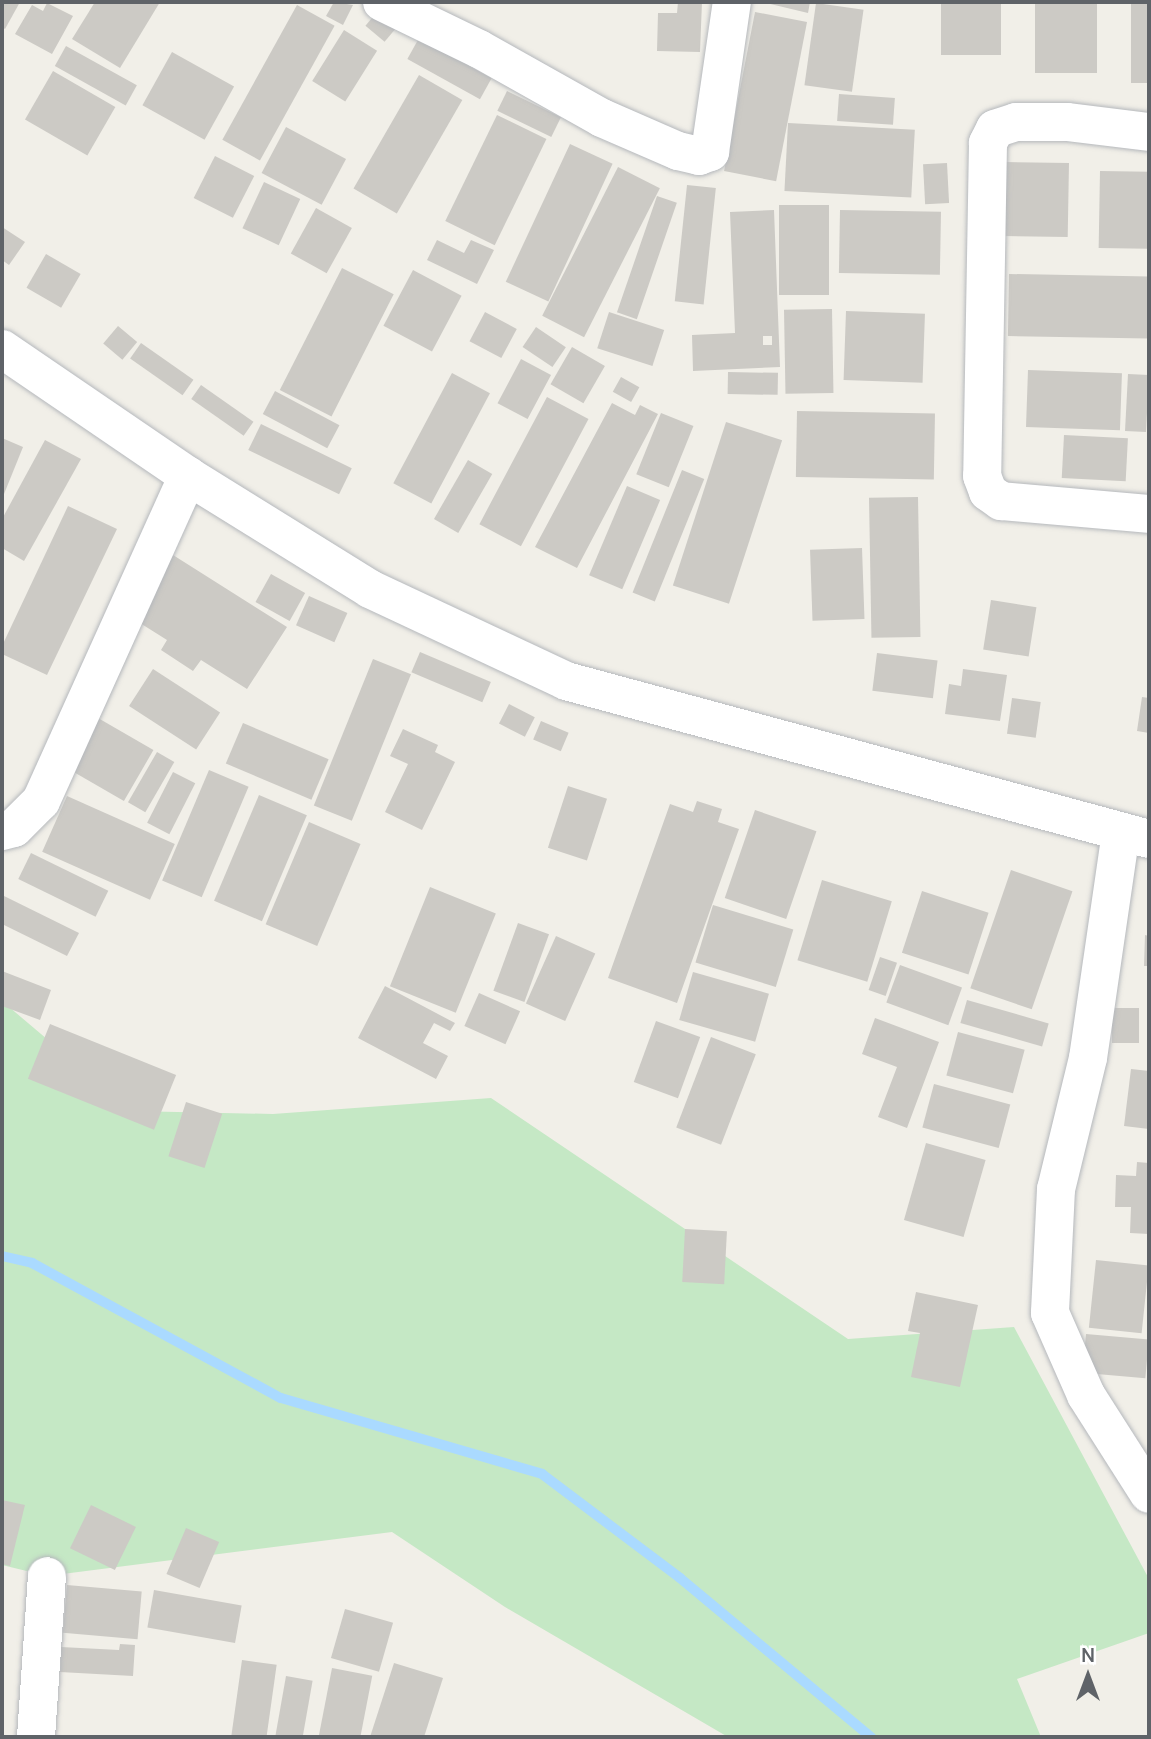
<!DOCTYPE html>
<style>
body{margin:0}
#map{position:relative;width:1151px;height:1739px;overflow:hidden;background:#f1efe8;font-family:Manrope,sans-serif}
div>[style]{position:absolute}
.green>*{inset:0;background:#c5e8c5}
.stream>*{height:10px;margin:-5px;padding:0 5px;transform-origin:5px;border-radius:5px;background:#aadaff}
.building>*{inset:0;background:#cccac5;transform-origin:0 0}
.roads{filter:drop-shadow(0 0 2px #b5b8bc) drop-shadow(0 0 2px #b5b8bc)}
.minor>*{height:38px;margin:-19px;padding:0 19px;transform-origin:19px;border-radius:19px;background:#fff}
span{translate:-50% -50%;white-space:nowrap;text-align:center;line-height:1.15;-webkit-text-stroke:5px #fff;paint-order:stroke}
.frame{position:absolute;inset:0;border:4px solid #5f6368;pointer-events:none}
.north{position:absolute;left:1053px;top:1641px;width:70px;height:70px;-webkit-text-stroke:5px #fff;paint-order:stroke;rotate:0deg;font-size:19px;font-weight:700;line-height:28px;text-align:center;color:#5f6368}
.north::after{content:'';display:block;margin:auto;width:24px;height:32px;background:#5f6368;clip-path:polygon(50% 0,100% 100%,50% 72%,0 100%)}
</style>
<div id="map">
<div class="green">
<i style="clip-path:polygon(2px 1001px,132px 1111px,273px 1114px,491px 1098px,848px 1339px,1014px 1327px,1149px 1579px,1149px 1633px,1017px 1679px,1041px 1737px,728px 1737px,505px 1607px,392px 1532px,47px 1576px,2px 1565px)"></i>
</div>
<div class="stream">
<i style="left:2px;top:1256px;width:31px;rotate:13deg"></i>
<i style="left:32px;top:1263px;width:283px;rotate:28.5deg"></i>
<i style="left:281px;top:1398px;width:272px;rotate:16.2deg"></i>
<i style="left:542px;top:1474px;width:173px;rotate:37deg"></i>
<i style="left:680px;top:1578px;width:249px;rotate:39.8deg"></i>
</div>
<div class="building">
<i style="clip-path:polygon(2px 2px,20px 2px,5px 29px,2px 27px)"></i>
<i style="clip-path:polygon(95px 2px,160px 2px,120px 68px,72px 39px)"></i>
<i style="clip-path:polygon(334px 2px,353px 5px,343px 25px,326px 16px)"></i>
<i style="clip-path:polygon(678px 2px,702px 2px,700px 52px,657px 51px,658px 13px,677px 13px)"></i>
<i style="clip-path:polygon(762px 2px,810px 2px,808px 13px)"></i>
<i style="left:941px;top:2px;width:60px;height:53px"></i>
<i style="left:1035px;top:2px;width:62px;height:71px"></i>
<i style="left:1131px;top:2px;width:18px;height:81px"></i>
<i style="clip-path:polygon(47px 3px,73px 16px,52px 54px,15px 34px,32px 5px,43px 11px)"></i>
<i style="left:816px;top:3px;width:48px;height:83px;rotate:8deg"></i>
<i style="left:297px;top:5px;width:43px;height:154px;rotate:29deg"></i>
<i style="left:377px;top:12px;width:25px;height:18px;rotate:40deg"></i>
<i style="left:755px;top:12px;width:53px;height:162px;rotate:11deg"></i>
<i style="left:344px;top:30px;width:39px;height:60px;rotate:32deg"></i>
<i style="left:419px;top:38px;width:83px;height:24px;rotate:29deg"></i>
<i style="left:66px;top:46px;width:81px;height:23px;rotate:29deg"></i>
<i style="left:172px;top:52px;width:71px;height:61px;rotate:29deg"></i>
<i style="left:53px;top:71px;width:72px;height:56px;rotate:30deg"></i>
<i style="left:419px;top:75px;width:50px;height:131px;rotate:30deg"></i>
<i style="left:507px;top:91px;width:60px;height:22px;rotate:26deg"></i>
<i style="left:839px;top:94px;width:56px;height:27px;rotate:4deg"></i>
<i style="left:497px;top:115px;width:55px;height:118px;rotate:26deg"></i>
<i style="left:788px;top:123px;width:127px;height:68px;rotate:3deg"></i>
<i style="left:286px;top:127px;width:68px;height:52px;rotate:28deg"></i>
<i style="left:570px;top:144px;width:47px;height:152px;rotate:25deg"></i>
<i style="left:215px;top:156px;width:44px;height:47px;rotate:27deg"></i>
<i style="left:1005px;top:162px;width:64px;height:74px;rotate:1deg"></i>
<i style="left:947px;top:163px;width:40px;height:24px;rotate:87deg"></i>
<i style="left:618px;top:167px;width:47px;height:167px;rotate:27deg"></i>
<i style="left:1100px;top:171px;width:49px;height:77px;rotate:1deg"></i>
<i style="left:264px;top:182px;width:40px;height:51px;rotate:25deg"></i>
<i style="left:687px;top:185px;width:29px;height:117px;rotate:6deg"></i>
<i style="left:657px;top:196px;width:21px;height:123px;rotate:19deg"></i>
<i style="left:779px;top:205px;width:50px;height:90px"></i>
<i style="left:316px;top:208px;width:41px;height:52px;rotate:29deg"></i>
<i style="clip-path:polygon(evenodd,774px 210px,780px 367px,693px 371px,692px 335px,735px 333px,730px 212px,774px 210px,763px 336px,772px 336px,772px 345px,763px 345px,763px 336px)"></i>
<i style="left:840px;top:210px;width:101px;height:63px;rotate:1deg"></i>
<i style="clip-path:polygon(2px 227px,25px 242px,9px 265px,2px 260px)"></i>
<i style="clip-path:polygon(437px 240px,464px 253px,471px 240px,494px 250px,477px 284px,427px 260px)"></i>
<i style="left:46px;top:254px;width:40px;height:39px;rotate:30deg"></i>
<i style="left:342px;top:268px;width:58px;height:137px;rotate:27deg"></i>
<i style="left:413px;top:270px;width:55px;height:63px;rotate:28deg"></i>
<i style="left:1009px;top:274px;width:140px;height:62px;rotate:1deg"></i>
<i style="left:832px;top:309px;width:84px;height:48px;rotate:89deg"></i>
<i style="left:846px;top:311px;width:79px;height:69px;rotate:2deg"></i>
<i style="left:485px;top:312px;width:36px;height:33px;rotate:28deg"></i>
<i style="left:609px;top:312px;width:58px;height:38px;rotate:18deg"></i>
<i style="left:118px;top:326px;width:25px;height:23px;rotate:40deg"></i>
<i style="left:536px;top:327px;width:36px;height:24px;rotate:34deg"></i>
<i style="left:141px;top:343px;width:64px;height:19px;rotate:35deg"></i>
<i style="left:572px;top:347px;width:38px;height:43px;rotate:30deg"></i>
<i style="left:521px;top:359px;width:34px;height:50px;rotate:28deg"></i>
<i style="left:1028px;top:370px;width:94px;height:57px;rotate:2deg"></i>
<i style="left:728px;top:372px;width:50px;height:22px;rotate:1deg"></i>
<i style="left:452px;top:373px;width:43px;height:125px;rotate:28deg"></i>
<i style="left:1128px;top:374px;width:21px;height:57px;rotate:3deg"></i>
<i style="left:621px;top:377px;width:21px;height:17px;rotate:29deg"></i>
<i style="left:201px;top:385px;width:64px;height:17px;rotate:35deg"></i>
<i style="left:275px;top:391px;width:73px;height:26px;rotate:28deg"></i>
<i style="left:547px;top:397px;width:47px;height:144px;rotate:28deg"></i>
<i style="clip-path:polygon(612px 403px,635px 415px,640px 405px,658px 414px,577px 568px,535px 547px)"></i>
<i style="left:797px;top:411px;width:138px;height:66px;rotate:1deg"></i>
<i style="left:661px;top:413px;width:35px;height:66px;rotate:22deg"></i>
<i style="left:726px;top:422px;width:59px;height:172px;rotate:18deg"></i>
<i style="left:261px;top:424px;width:101px;height:29px;rotate:26deg"></i>
<i style="left:1064px;top:435px;width:64px;height:43px;rotate:3deg"></i>
<i style="clip-path:polygon(2px 438px,23px 447px,2px 499px)"></i>
<i style="clip-path:polygon(45px 440px,81px 459px,24px 561px,2px 548px,2px 519px)"></i>
<i style="left:468px;top:460px;width:28px;height:68px;rotate:30deg"></i>
<i style="left:682px;top:470px;width:24px;height:132px;rotate:22deg"></i>
<i style="left:627px;top:486px;width:36px;height:97px;rotate:23deg"></i>
<i style="left:918px;top:497px;width:140px;height:49px;rotate:89deg"></i>
<i style="clip-path:polygon(68px 506px,117px 529px,47px 675px,2px 654px,2px 646px)"></i>
<i style="left:862px;top:548px;width:71px;height:52px;rotate:88deg"></i>
<i style="clip-path:polygon(173px 555px,287px 627px,247px 689px,201px 660px,193px 671px,161px 650px,167px 640px,132px 618px)"></i>
<i style="left:271px;top:574px;width:39px;height:32px;rotate:29deg"></i>
<i style="left:309px;top:596px;width:42px;height:32px;rotate:24deg"></i>
<i style="left:991px;top:600px;width:46px;height:50px;rotate:9deg"></i>
<i style="left:420px;top:652px;width:77px;height:22px;rotate:23deg"></i>
<i style="left:877px;top:653px;width:61px;height:38px;rotate:7deg"></i>
<i style="left:373px;top:659px;width:41px;height:158px;rotate:22deg"></i>
<i style="left:153px;top:669px;width:80px;height:44px;rotate:33deg"></i>
<i style="clip-path:polygon(963px 669px,1007px 675px,1000px 721px,945px 714px,949px 684px,961px 686px)"></i>
<i style="clip-path:polygon(1142px 697px,1149px 698px,1149px 733px,1137px 731px)"></i>
<i style="left:1012px;top:698px;width:29px;height:36px;rotate:8deg"></i>
<i style="left:509px;top:704px;width:29px;height:22px;rotate:27deg"></i>
<i style="left:98px;top:718px;width:64px;height:59px;rotate:30deg"></i>
<i style="left:541px;top:721px;width:30px;height:20px;rotate:23deg"></i>
<i style="left:243px;top:723px;width:93px;height:44px;rotate:23deg"></i>
<i style="clip-path:polygon(403px 729px,438px 745px,435px 752px,455px 762px,422px 830px,385px 812px,408px 764px,390px 756px)"></i>
<i style="left:157px;top:752px;width:20px;height:58px;rotate:30deg"></i>
<i style="left:209px;top:770px;width:43px;height:120px;rotate:23deg"></i>
<i style="left:173px;top:772px;width:25px;height:57px;rotate:27deg"></i>
<i style="left:568px;top:786px;width:41px;height:65px;rotate:18deg"></i>
<i style="left:259px;top:795px;width:52px;height:115px;rotate:23deg"></i>
<i style="left:67px;top:796px;width:118px;height:61px;rotate:24deg"></i>
<i style="clip-path:polygon(697px 801px,722px 809px,718px 822px,739px 829px,677px 1003px,608px 978px,670px 804px,693px 812px)"></i>
<i style="left:755px;top:810px;width:65px;height:93px;rotate:19deg"></i>
<i style="left:309px;top:822px;width:56px;height:111px;rotate:23deg"></i>
<i style="left:31px;top:853px;width:86px;height:29px;rotate:26deg"></i>
<i style="left:1011px;top:870px;width:65px;height:125px;rotate:19deg"></i>
<i style="left:822px;top:880px;width:73px;height:84px;rotate:17deg"></i>
<i style="left:430px;top:887px;width:71px;height:107px;rotate:22deg"></i>
<i style="left:922px;top:891px;width:70px;height:65px;rotate:18deg"></i>
<i style="clip-path:polygon(2px 895px,79px 933px,67px 956px,2px 924px)"></i>
<i style="left:713px;top:905px;width:84px;height:60px;rotate:17deg"></i>
<i style="left:518px;top:923px;width:33px;height:72px;rotate:20deg"></i>
<i style="clip-path:polygon(1145px 935px,1149px 936px,1149px 966px,1144px 966px)"></i>
<i style="left:556px;top:936px;width:43px;height:74px;rotate:24deg"></i>
<i style="left:880px;top:957px;width:18px;height:35px;rotate:19deg"></i>
<i style="left:900px;top:965px;width:66px;height:40px;rotate:20deg"></i>
<i style="clip-path:polygon(2px 971px,51px 990px,40px 1020px,2px 1006px)"></i>
<i style="left:693px;top:972px;width:79px;height:50px;rotate:16deg"></i>
<i style="clip-path:polygon(385px 986px,455px 1023px,450px 1031px,434px 1023px,423px 1043px,448px 1056px,436px 1079px,358px 1038px)"></i>
<i style="left:479px;top:993px;width:45px;height:36px;rotate:24deg"></i>
<i style="left:967px;top:1000px;width:85px;height:24px;rotate:16deg"></i>
<i style="left:1112px;top:1008px;width:27px;height:35px"></i>
<i style="clip-path:polygon(875px 1018px,939px 1042px,907px 1128px,878px 1117px,897px 1067px,862px 1054px)"></i>
<i style="left:656px;top:1021px;width:47px;height:65px;rotate:20deg"></i>
<i style="left:50px;top:1024px;width:136px;height:59px;rotate:22deg"></i>
<i style="left:958px;top:1032px;width:69px;height:45px;rotate:15deg"></i>
<i style="left:711px;top:1037px;width:48px;height:97px;rotate:21deg"></i>
<i style="clip-path:polygon(1131px 1069px,1149px 1071px,1149px 1129px,1124px 1126px)"></i>
<i style="left:934px;top:1084px;width:79px;height:45px;rotate:15deg"></i>
<i style="left:186px;top:1102px;width:38px;height:57px;rotate:18deg"></i>
<i style="left:926px;top:1143px;width:62px;height:80px;rotate:16deg"></i>
<i style="clip-path:polygon(1137px 1162px,1149px 1163px,1149px 1234px,1130px 1233px,1131px 1207px,1115px 1207px,1116px 1175px,1136px 1176px)"></i>
<i style="left:685px;top:1229px;width:42px;height:53px;rotate:3deg"></i>
<i style="left:1096px;top:1260px;width:53px;height:68px;rotate:6deg"></i>
<i style="clip-path:polygon(916px 1292px,978px 1305px,960px 1387px,911px 1377px,920px 1333px,908px 1331px)"></i>
<i style="left:1086px;top:1334px;width:63px;height:39px;rotate:5deg"></i>
<i style="clip-path:polygon(2px 1500px,25px 1505px,10px 1566px,2px 1564px)"></i>
<i style="left:91px;top:1505px;width:50px;height:48px;rotate:26deg"></i>
<i style="left:186px;top:1528px;width:36px;height:50px;rotate:23deg"></i>
<i style="left:67px;top:1585px;width:75px;height:48px;rotate:5deg"></i>
<i style="left:154px;top:1590px;width:89px;height:38px;rotate:10deg"></i>
<i style="left:345px;top:1609px;width:50px;height:51px;rotate:16deg"></i>
<i style="clip-path:polygon(120px 1644px,135px 1645px,133px 1676px,60px 1672px,61px 1647px,119px 1650px)"></i>
<i style="left:242px;top:1660px;width:35px;height:76px;rotate:8deg"></i>
<i style="clip-path:polygon(394px 1663px,443px 1678px,424px 1737px,370px 1737px)"></i>
<i style="left:332px;top:1668px;width:41px;height:70px;rotate:11deg"></i>
<i style="left:286px;top:1676px;width:27px;height:62px;rotate:10deg"></i>
</div>
<div class="roads">
<div class="minor">
<i style="left:382px;top:2px;width:108px;rotate:25.9deg"></i>
<i style="left:479px;top:49px;width:141px;rotate:29.3deg"></i>
<i style="left:602px;top:118px;width:83px;rotate:23.5deg"></i>
<i style="left:678px;top:151px;width:22px;rotate:13deg"></i>
<i style="left:699px;top:156px;width:12px;rotate:-20deg"></i>
<i style="left:710px;top:152px;width:152px;rotate:-81.7deg"></i>
<i style="left:1149px;top:132px;width:83px;rotate:-173deg"></i>
<i style="left:1067px;top:122px;width:51px;rotate:180deg"></i>
<i style="left:1016px;top:122px;width:22px;rotate:162deg"></i>
<i style="left:995px;top:129px;width:16px;rotate:117deg"></i>
<i style="left:988px;top:143px;width:333px;rotate:91deg"></i>
<i style="left:982px;top:476px;width:17px;rotate:69deg"></i>
<i style="left:988px;top:492px;width:16px;rotate:35deg"></i>
<i style="left:1001px;top:501px;width:149px;rotate:5deg"></i>
<i style="left:2px;top:349px;width:225px;rotate:34.3deg"></i>
<i style="left:188px;top:476px;width:214px;rotate:31.8deg"></i>
<i style="left:370px;top:589px;width:217px;rotate:25.1deg"></i>
<i style="left:566px;top:681px;width:604px;rotate:15.16deg"></i>
<i style="left:2px;top:831px;width:12px;rotate:-14deg"></i>
<i style="left:14px;top:828px;width:38px;rotate:-45deg"></i>
<i style="left:41px;top:801px;width:357px;rotate:-65.7deg"></i>
<i style="left:1121px;top:832px;width:228px;rotate:98.3deg"></i>
<i style="left:1088px;top:1058px;width:135px;rotate:103.7deg"></i>
<i style="left:1056px;top:1189px;width:124px;rotate:92.8deg"></i>
<i style="left:1050px;top:1313px;width:90px;rotate:66.3deg"></i>
<i style="left:1086px;top:1395px;width:117px;rotate:57.5deg"></i>
<i style="left:36px;top:1737px;width:161px;rotate:-86.1deg"></i>
</div>
</div>
<div class="frame"></div>
<div class="north">N</div>
</div>
